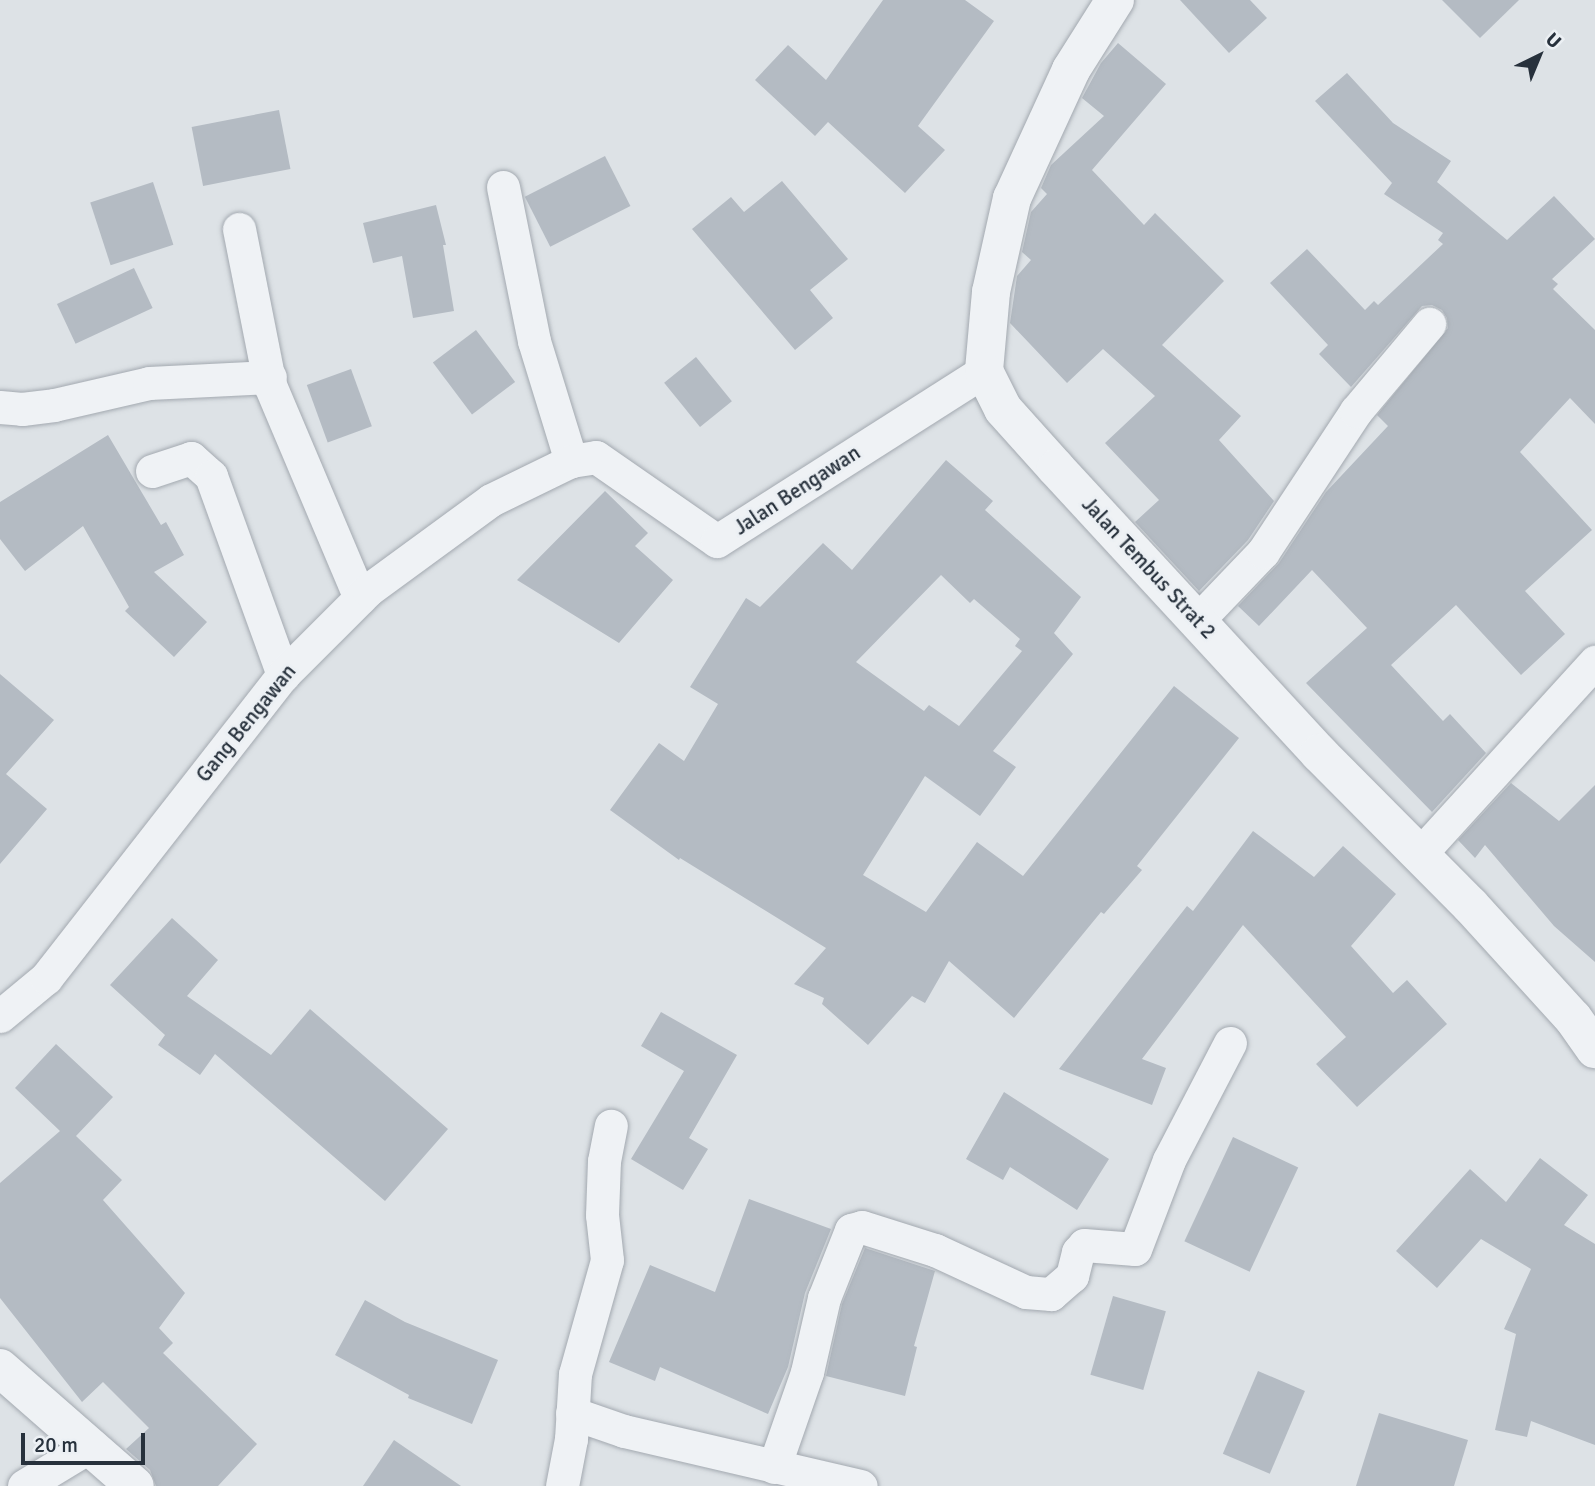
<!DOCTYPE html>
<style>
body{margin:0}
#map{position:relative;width:1595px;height:1486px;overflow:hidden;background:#dde2e6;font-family:Signika,sans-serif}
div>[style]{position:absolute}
.building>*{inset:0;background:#b4bbc3;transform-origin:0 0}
.roads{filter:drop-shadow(0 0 2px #a3a9b0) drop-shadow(0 0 2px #a3a9b0)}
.minor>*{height:33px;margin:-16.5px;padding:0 16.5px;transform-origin:16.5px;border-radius:16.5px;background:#eff2f5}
.tertiary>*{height:38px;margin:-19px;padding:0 19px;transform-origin:19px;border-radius:19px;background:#eff2f5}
span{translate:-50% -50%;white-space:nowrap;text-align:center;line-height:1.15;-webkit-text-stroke:6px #ecf0f4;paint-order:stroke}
.street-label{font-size:21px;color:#27313c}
.north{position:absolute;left:1504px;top:21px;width:70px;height:70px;-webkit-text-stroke:5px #ecf0f4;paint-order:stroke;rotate:43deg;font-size:19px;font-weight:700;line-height:28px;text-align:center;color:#27313c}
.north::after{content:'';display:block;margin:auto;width:24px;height:32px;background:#27313c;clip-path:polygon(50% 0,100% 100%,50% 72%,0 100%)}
.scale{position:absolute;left:21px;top:1433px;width:124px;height:32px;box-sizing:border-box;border:4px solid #27313c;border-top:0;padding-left:9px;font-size:21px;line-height:24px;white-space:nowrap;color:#27313c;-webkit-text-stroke:5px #ecf0f4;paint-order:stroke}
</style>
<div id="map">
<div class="building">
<i style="clip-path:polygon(883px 0,965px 0,994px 21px,918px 126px,945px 150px,905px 193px,828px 122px,815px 136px,755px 80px,788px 45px,826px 80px)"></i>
<i style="clip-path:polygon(1180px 0,1250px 0,1267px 18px,1229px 53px)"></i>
<i style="clip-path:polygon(1442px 0,1519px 0,1480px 38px)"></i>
<i style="clip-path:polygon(1118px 43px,1166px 84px,1092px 170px,1144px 225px,1155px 213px,1224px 281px,1162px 345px,1241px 416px,1219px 440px,1274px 501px,1248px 540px,1199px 591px,1135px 522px,1159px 500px,1105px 443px,1155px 396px,1103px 349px,1067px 383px,1010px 323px,1017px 276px,1031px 260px,1022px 252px,1031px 212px,1047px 194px,1041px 188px,1051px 165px,1104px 116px,1082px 98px,1101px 63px)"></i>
<i style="clip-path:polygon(1347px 73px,1393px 123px,1451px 161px,1437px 182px,1507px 240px,1554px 196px,1595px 239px,1552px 279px,1558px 284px,1553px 289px,1595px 330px,1595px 424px,1570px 398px,1520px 452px,1592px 530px,1525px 591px,1565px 634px,1521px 675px,1456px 605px,1391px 665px,1443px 721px,1450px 714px,1486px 753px,1432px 812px,1306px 683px,1367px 628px,1312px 570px,1259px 626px,1238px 606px,1279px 563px,1326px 492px,1388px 426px,1377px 415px,1448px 328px,1447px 318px,1442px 310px,1432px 305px,1422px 306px,1351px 387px,1319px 354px,1328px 345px,1270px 283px,1307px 249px,1365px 310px,1374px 301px,1378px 305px,1443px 244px,1438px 240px,1443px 233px,1384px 194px,1392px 183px,1315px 101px)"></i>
<i style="left:279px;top:110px;width:60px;height:89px;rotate:79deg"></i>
<i style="left:605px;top:156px;width:56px;height:90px;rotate:63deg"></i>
<i style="clip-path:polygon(782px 181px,848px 259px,810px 290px,833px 318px,795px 350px,692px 229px,731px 197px,744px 212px)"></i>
<i style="left:153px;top:182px;width:66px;height:66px;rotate:72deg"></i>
<i style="clip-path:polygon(436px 205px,446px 245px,443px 245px,454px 311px,413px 318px,402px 256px,373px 263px,363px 223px)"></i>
<i style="left:134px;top:268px;width:44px;height:85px;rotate:65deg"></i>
<i style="left:476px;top:330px;width:65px;height:54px;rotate:53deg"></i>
<i style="left:696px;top:357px;width:57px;height:41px;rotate:51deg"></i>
<i style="left:351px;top:369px;width:61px;height:47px;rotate:70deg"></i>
<i style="clip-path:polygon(108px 435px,161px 525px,166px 522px,184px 555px,154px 572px,207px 622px,174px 657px,125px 611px,129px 607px,83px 526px,25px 571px,0 539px,0 502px)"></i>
<i style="clip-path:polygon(evenodd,946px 460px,993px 501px,985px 510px,1081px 597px,1054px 633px,1073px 654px,993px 751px,1016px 767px,980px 816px,925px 776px,863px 875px,926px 912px,977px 842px,1023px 876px,1174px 686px,1239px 738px,1137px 866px,1142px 870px,1104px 914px,1101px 912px,1014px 1018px,949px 961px,925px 1003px,912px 996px,868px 1045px,822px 1004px,824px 998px,794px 984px,826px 948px,680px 858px,679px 860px,610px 810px,659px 743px,684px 761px,718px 704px,690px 687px,746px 598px,760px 607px,823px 543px,852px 570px,946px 460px,941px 575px,970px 603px,974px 599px,1020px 639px,1015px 646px,1022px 651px,959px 726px,929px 705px,924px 711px,856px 662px,941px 575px)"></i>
<i style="clip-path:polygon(605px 491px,648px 533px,635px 546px,673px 580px,619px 643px,517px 580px)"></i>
<i style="clip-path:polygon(0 674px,54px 720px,6px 774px,47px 809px,0 864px)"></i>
<i style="clip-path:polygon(1511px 783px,1559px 821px,1595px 785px,1595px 962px,1554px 926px,1485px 845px,1475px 858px,1458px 840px)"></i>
<i style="clip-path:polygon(1253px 831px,1314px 877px,1343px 846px,1396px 894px,1351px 946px,1393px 993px,1407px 980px,1447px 1024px,1357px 1107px,1316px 1064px,1346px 1037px,1243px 925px,1142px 1059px,1166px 1068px,1152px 1105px,1059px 1069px,1187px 906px,1193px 911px)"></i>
<i style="clip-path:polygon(172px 918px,218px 960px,187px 996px,271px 1055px,310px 1009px,448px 1129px,385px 1201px,215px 1054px,200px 1075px,158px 1045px,165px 1035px,110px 985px)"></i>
<i style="clip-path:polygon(661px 1012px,737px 1055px,689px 1138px,708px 1149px,683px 1190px,631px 1159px,684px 1071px,641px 1046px)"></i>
<i style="clip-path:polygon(56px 1044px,113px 1097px,76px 1136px,122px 1180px,103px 1200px,185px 1293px,159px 1328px,173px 1343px,163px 1353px,257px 1444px,218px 1486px,156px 1486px,150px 1470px,126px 1449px,149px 1428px,103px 1382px,82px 1402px,0 1298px,0 1183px,60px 1131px,15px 1088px)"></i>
<i style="clip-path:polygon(1004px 1092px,1109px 1159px,1077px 1210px,1010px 1167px,1003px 1180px,966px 1159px)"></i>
<i style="left:1233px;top:1137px;width:72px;height:115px;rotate:25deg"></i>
<i style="clip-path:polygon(1540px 1158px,1588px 1195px,1564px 1225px,1595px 1244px,1595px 1445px,1531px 1421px,1527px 1437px,1495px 1430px,1516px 1334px,1504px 1329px,1531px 1269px,1481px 1239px,1437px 1288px,1396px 1251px,1470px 1169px,1506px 1202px)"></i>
<i style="clip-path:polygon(749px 1199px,831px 1229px,805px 1293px,788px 1367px,768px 1414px,660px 1367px,655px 1381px,609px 1362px,650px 1265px,715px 1292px)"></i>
<i style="clip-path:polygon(865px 1248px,935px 1271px,914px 1346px,917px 1347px,905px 1396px,826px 1376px,842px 1304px)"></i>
<i style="left:1113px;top:1296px;width:55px;height:82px;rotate:16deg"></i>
<i style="clip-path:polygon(365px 1300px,405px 1322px,498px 1360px,472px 1424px,408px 1398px,409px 1395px,335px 1355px)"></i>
<i style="left:1258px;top:1371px;width:51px;height:90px;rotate:23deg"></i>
<i style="clip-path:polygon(1379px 1413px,1468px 1440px,1454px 1486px,1356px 1486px)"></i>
<i style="clip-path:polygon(394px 1440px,461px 1486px,363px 1486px)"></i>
</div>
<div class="roads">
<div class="minor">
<i style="left:503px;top:187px;width:157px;rotate:78.6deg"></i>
<i style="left:534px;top:341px;width:126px;rotate:72.9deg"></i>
<i style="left:239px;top:229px;width:159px;rotate:78.8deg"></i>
<i style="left:270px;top:385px;width:231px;rotate:67.1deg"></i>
<i style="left:0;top:407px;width:22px;rotate:5deg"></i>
<i style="left:22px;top:409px;width:32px;rotate:-7deg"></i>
<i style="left:54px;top:405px;width:98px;rotate:-13deg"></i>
<i style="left:149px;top:383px;width:121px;rotate:-2.8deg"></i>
<i style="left:152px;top:471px;width:41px;rotate:-18.4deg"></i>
<i style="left:191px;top:458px;width:27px;rotate:42deg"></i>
<i style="left:211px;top:476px;width:212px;rotate:70.1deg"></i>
<i style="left:1198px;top:620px;width:94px;rotate:-46.3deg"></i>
<i style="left:1263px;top:552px;width:169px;rotate:-56.6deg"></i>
<i style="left:1356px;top:411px;width:114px;rotate:-50deg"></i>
<i style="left:1420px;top:854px;width:260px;rotate:-47.7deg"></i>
<i style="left:0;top:1016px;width:60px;rotate:-39.6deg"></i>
<i style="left:46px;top:978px;width:385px;rotate:-52deg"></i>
<i style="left:283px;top:675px;width:120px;rotate:-45deg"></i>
<i style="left:368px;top:590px;width:152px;rotate:-36.2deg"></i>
<i style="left:491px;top:500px;width:89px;rotate:-26deg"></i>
<i style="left:571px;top:461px;width:25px;rotate:-9deg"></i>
<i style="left:596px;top:457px;width:147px;rotate:34.8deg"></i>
<i style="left:717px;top:541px;width:317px;rotate:-32.5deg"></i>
<i style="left:572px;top:1413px;width:55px;rotate:19.1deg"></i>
<i style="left:624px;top:1431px;width:243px;rotate:13.1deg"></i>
<i style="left:774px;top:1467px;width:101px;rotate:-70.8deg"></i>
<i style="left:807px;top:1372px;width:76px;rotate:-77.1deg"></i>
<i style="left:824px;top:1298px;width:73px;rotate:-68.3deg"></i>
<i style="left:851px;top:1230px;width:11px;rotate:-15deg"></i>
<i style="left:862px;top:1227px;width:77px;rotate:17.5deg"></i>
<i style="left:935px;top:1250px;width:100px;rotate:24.8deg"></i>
<i style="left:1026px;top:1292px;width:25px;rotate:5deg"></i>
<i style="left:1051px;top:1294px;width:28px;rotate:-41deg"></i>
<i style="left:1072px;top:1276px;width:25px;rotate:-76deg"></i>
<i style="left:1078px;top:1252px;width:9px;rotate:-49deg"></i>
<i style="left:1084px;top:1245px;width:51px;rotate:4.5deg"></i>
<i style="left:1135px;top:1249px;width:95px;rotate:-69.1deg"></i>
<i style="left:1169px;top:1160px;width:132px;rotate:-62.5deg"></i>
<i style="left:24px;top:1486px;width:79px;rotate:-31.1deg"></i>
<i style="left:562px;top:1486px;width:48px;rotate:-79.2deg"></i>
<i style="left:571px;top:1439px;width:65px;rotate:-86.5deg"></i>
<i style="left:575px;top:1374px;width:118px;rotate:-74.3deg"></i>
<i style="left:607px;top:1260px;width:45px;rotate:-96.3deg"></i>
<i style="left:602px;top:1215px;width:54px;rotate:-87.9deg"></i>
<i style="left:604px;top:1161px;width:36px;rotate:-79deg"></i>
</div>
<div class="tertiary">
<i style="left:1115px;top:0;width:83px;rotate:122.2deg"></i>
<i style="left:1071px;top:70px;width:141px;rotate:114.7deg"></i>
<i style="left:1012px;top:198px;width:96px;rotate:102.6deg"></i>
<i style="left:991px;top:292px;width:79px;rotate:95.1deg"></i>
<i style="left:984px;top:371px;width:42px;rotate:63.4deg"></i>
<i style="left:1003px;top:409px;width:79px;rotate:48.1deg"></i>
<i style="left:1056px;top:468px;width:388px;rotate:47.3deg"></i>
<i style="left:1319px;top:753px;width:214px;rotate:45.2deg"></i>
<i style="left:1470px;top:905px;width:153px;rotate:47.7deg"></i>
<i style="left:1573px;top:1018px;width:38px;rotate:55deg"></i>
<i style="left:0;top:1368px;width:179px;rotate:41.2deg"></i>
</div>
</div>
<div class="street-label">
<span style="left:797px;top:490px;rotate:-33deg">Jalan Bengawan</span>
<span style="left:1149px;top:568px;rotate:47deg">Jalan Tembus Strat 2</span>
<span style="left:246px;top:723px;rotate:-51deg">Gang Bengawan</span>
</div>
<div class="north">U</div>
<div class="scale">20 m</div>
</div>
